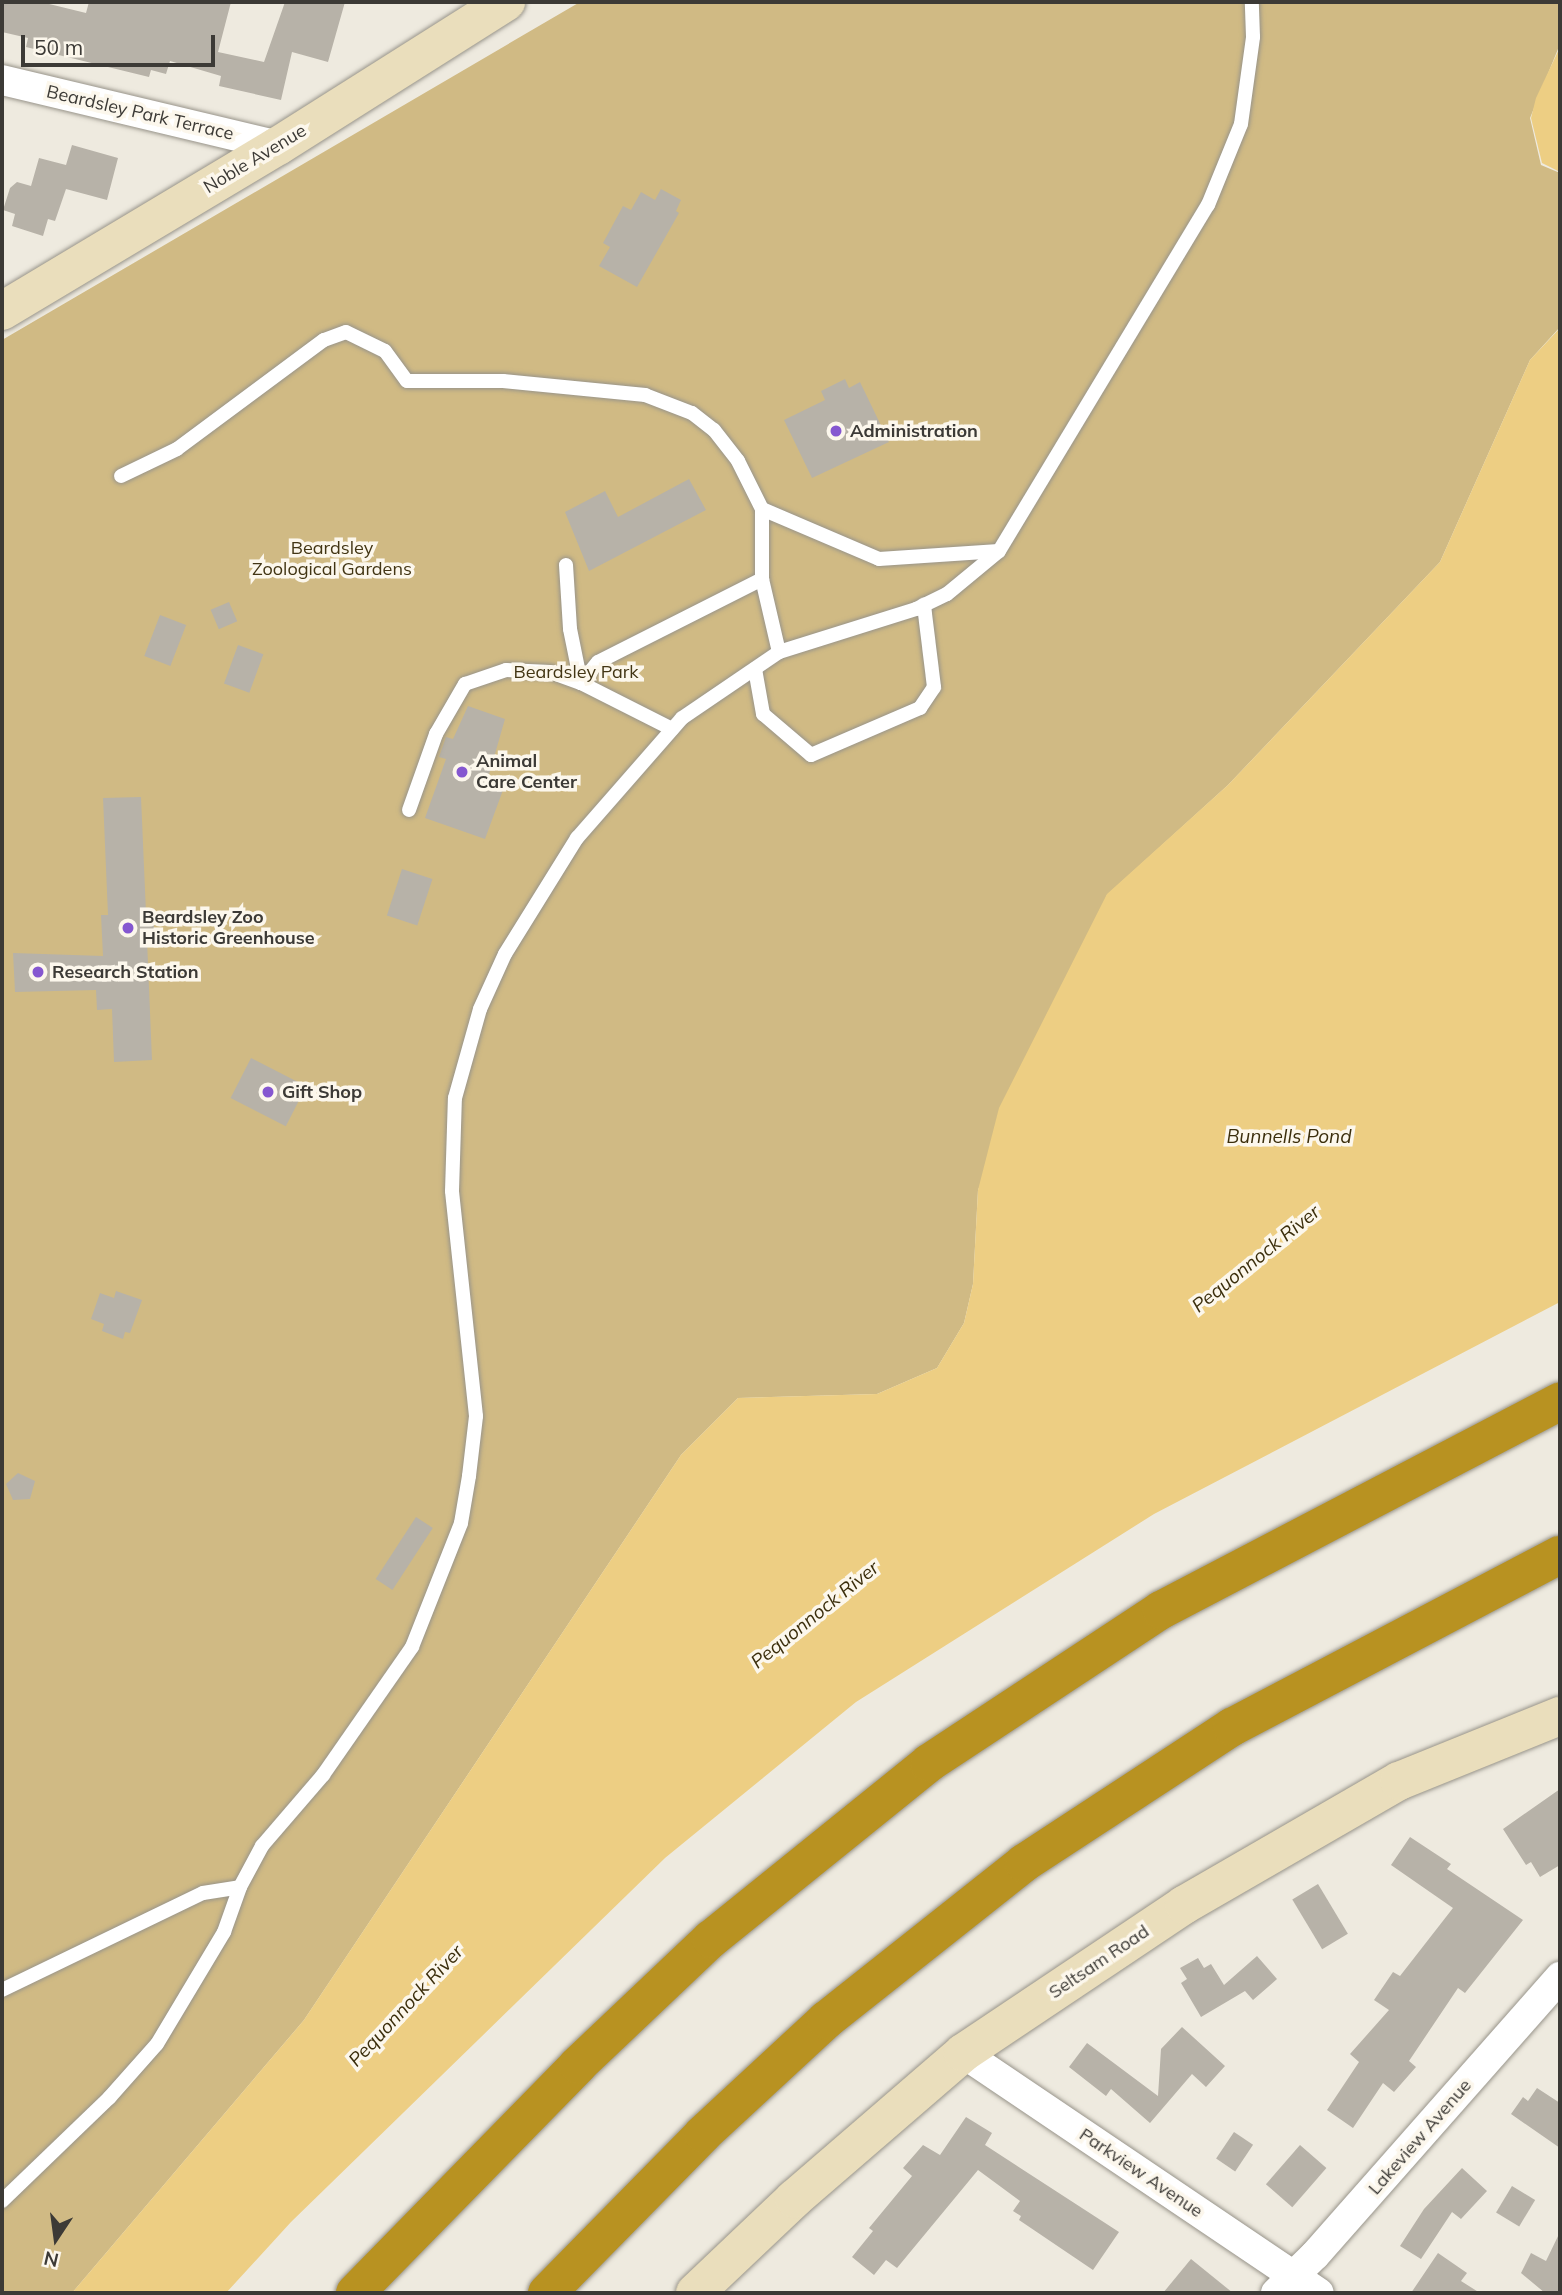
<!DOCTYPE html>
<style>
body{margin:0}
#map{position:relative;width:1562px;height:2295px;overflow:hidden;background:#eeeadf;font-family:Mulish,sans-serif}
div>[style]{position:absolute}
.green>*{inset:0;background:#d0ba84}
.water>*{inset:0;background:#edce83}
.building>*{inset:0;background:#b7b2a8;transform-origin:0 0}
.roads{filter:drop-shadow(0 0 2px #98948a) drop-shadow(0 0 2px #98948a)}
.service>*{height:14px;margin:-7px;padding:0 7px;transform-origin:7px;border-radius:7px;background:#fff}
.minor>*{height:30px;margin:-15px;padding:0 15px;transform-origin:15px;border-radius:15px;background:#fff}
.secondary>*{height:38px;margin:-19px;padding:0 19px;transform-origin:19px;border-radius:19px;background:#eadebc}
.motorway>*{height:38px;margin:-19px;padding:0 19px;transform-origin:19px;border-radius:19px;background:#b89221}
.dots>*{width:19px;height:19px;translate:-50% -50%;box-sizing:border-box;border:4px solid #fcf7ec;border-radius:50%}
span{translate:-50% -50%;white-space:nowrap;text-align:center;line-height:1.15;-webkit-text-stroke:7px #fcf7ec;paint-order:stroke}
.street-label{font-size:18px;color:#3c3a36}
.poi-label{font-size:18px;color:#3c3a36;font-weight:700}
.left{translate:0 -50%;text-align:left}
.park-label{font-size:18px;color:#423514}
.water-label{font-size:19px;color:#3b2e0c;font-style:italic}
.frame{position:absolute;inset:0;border:4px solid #3c3a36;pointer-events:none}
.north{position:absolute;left:21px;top:2204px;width:70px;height:70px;-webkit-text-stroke:5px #fcf7ec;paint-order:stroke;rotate:193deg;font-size:19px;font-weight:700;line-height:28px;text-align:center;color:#3c3a36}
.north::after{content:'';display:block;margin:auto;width:24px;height:32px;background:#3c3a36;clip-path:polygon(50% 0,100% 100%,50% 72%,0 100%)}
.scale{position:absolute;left:21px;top:35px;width:194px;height:32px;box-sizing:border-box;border:4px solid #3c3a36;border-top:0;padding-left:9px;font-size:21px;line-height:24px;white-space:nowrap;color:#3c3a36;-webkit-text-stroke:5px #fcf7ec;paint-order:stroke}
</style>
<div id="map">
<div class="green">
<i style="clip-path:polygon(580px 2px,1560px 2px,1560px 44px,1530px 118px,1541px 165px,1560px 173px,1560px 327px,1530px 360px,1440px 562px,1228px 785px,1107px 895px,978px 1190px,973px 1284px,964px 1323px,937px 1368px,877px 1394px,738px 1398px,681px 1455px,304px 2020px,72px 2293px,2px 2293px,2px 340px)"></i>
</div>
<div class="water">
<i style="clip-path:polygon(1560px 47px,1560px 172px,1542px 163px,1531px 118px,1536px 98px)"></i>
<i style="clip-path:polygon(1560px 328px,1560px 1302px,1154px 1514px,856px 1702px,665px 1858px,291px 2222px,226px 2293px,72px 2293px,304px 2020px,681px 1455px,738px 1398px,877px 1394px,937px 1368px,964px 1323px,973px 1284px,978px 1190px,999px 1108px,1107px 894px,1228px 785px,1440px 562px,1530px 360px)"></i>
</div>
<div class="building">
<i style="clip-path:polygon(2px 2px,41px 2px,86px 13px,89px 2px,231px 2px,218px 52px,264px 62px,285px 2px,345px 2px,328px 62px,292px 52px,281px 100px,219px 86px,221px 76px,170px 61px,166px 74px,151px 70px,149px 77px,26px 47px,28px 38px,2px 32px)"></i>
<i style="clip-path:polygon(72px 145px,118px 158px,107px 200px,66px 189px,55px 221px,48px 219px,43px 236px,12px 226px,15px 214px,3px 210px,10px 188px,17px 182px,31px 186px,39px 158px,66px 165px)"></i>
<i style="clip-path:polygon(661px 189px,681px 200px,676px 211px,679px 213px,637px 287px,599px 266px,610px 247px,603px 243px,623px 206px,631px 210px,641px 192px,655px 200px)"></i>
<i style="clip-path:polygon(845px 379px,849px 388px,860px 382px,889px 442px,812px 478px,784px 420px,825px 400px,821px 391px)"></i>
<i style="clip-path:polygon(689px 479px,706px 510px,589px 571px,565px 512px,605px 491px,618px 517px)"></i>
<i style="left:229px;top:602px;width:21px;height:20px;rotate:67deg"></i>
<i style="left:160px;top:615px;width:28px;height:44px;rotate:21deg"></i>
<i style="left:238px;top:645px;width:27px;height:41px;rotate:20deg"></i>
<i style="clip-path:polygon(468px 706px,505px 719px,486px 785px,503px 790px,485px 839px,425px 818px,446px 759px,439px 757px,446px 737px,453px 739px)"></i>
<i style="clip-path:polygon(141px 797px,146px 913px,153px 912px,155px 940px,147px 940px,152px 1060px,114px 1062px,112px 1009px,97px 1010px,96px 990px,15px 992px,13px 953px,103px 956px,101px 915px,108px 915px,103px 798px)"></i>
<i style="left:402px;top:869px;width:32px;height:49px;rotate:18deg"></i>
<i style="left:251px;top:1058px;width:62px;height:45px;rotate:27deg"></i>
<i style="clip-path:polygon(116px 1291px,142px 1300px,130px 1333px,125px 1332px,123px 1339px,102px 1331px,104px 1324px,91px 1319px,100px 1293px,114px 1298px)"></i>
<i style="clip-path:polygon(18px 1473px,35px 1481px,30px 1499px,13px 1500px,6px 1484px)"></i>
<i style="left:416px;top:1517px;width:20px;height:74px;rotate:33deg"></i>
<i style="clip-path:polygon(1560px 1789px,1560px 1865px,1540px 1877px,1531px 1862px,1526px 1865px,1503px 1829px)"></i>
<i style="clip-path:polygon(1410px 1837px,1451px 1864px,1447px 1869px,1523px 1920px,1465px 1993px,1458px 1988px,1409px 2061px,1416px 2067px,1394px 2092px,1383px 2083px,1353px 2128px,1327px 2110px,1359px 2062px,1350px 2054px,1389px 2010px,1374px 2000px,1393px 1972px,1400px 1976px,1453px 1908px,1391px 1865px)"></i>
<i style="left:1318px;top:1884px;width:58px;height:30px;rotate:59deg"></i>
<i style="clip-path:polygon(1257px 1956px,1277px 1979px,1253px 2000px,1245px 1991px,1201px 2017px,1181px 1983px,1187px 1979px,1180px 1968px,1198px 1958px,1204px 1968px,1211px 1964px,1224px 1985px)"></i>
<i style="clip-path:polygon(1182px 2027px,1225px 2066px,1206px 2087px,1192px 2074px,1150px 2123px,1111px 2089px,1106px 2096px,1069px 2067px,1087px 2043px,1158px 2096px,1161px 2049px)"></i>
<i style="clip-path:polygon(1537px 2088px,1560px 2103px,1560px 2148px,1511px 2114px,1523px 2097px,1528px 2101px)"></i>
<i style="clip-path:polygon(966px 2117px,992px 2133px,985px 2145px,1119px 2232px,1093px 2270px,1019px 2220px,1021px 2216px,1013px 2211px,1020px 2201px,978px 2170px,897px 2268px,886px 2260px,874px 2275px,852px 2257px,873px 2231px,869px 2228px,912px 2176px,903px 2168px,923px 2145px,940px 2155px)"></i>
<i style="left:1234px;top:2132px;width:23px;height:32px;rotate:34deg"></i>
<i style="left:1300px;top:2145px;width:35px;height:52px;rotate:41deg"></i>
<i style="clip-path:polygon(1462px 2168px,1487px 2191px,1461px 2219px,1452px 2212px,1421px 2259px,1400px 2246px,1424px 2209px)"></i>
<i style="left:1512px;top:2186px;width:27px;height:31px;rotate:31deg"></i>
<i style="clip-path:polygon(1560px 2232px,1560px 2293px,1545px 2293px,1521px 2273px,1531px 2253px,1546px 2261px)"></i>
<i style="clip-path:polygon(1438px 2253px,1467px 2273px,1461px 2281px,1480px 2293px,1411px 2293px)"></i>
<i style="clip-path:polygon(1191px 2259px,1233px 2293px,1163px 2293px)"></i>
</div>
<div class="roads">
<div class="service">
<i style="left:121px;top:476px;width:62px;rotate:-25.7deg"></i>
<i style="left:177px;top:449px;width:183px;rotate:-36.6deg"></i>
<i style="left:324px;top:340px;width:23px;rotate:-20deg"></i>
<i style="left:346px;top:332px;width:43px;rotate:26deg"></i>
<i style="left:385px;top:351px;width:37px;rotate:54deg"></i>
<i style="left:407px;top:381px;width:96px"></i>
<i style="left:503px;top:381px;width:143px;rotate:5.6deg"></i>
<i style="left:645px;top:395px;width:50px;rotate:21deg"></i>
<i style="left:692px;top:413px;width:28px;rotate:38deg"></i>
<i style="left:714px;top:430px;width:39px;rotate:52deg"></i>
<i style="left:738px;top:461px;width:54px;rotate:63.4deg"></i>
<i style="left:762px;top:509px;width:70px;rotate:90deg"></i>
<i style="left:762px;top:579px;width:75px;rotate:76.9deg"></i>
<i style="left:762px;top:509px;width:127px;rotate:23.1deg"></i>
<i style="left:879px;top:559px;width:120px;rotate:-3.8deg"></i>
<i style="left:566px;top:565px;width:64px;rotate:86.4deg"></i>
<i style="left:570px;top:629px;width:55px;rotate:78.5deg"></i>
<i style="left:755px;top:669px;width:46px;rotate:79.9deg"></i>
<i style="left:763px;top:714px;width:63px;rotate:40.5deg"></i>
<i style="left:811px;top:755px;width:119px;rotate:-23.3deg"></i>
<i style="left:920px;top:708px;width:25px;rotate:-56deg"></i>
<i style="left:934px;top:687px;width:83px;rotate:-97deg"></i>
<i style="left:581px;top:683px;width:27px;rotate:-51deg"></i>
<i style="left:598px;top:662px;width:184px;rotate:-26.8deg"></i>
<i style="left:409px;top:810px;width:81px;rotate:-70.4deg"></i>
<i style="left:436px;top:734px;width:58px;rotate:-59.9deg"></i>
<i style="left:465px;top:684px;width:43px;rotate:-18.9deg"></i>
<i style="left:506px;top:670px;width:44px;rotate:2.6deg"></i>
<i style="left:550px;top:672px;width:33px;rotate:20deg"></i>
<i style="left:581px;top:683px;width:102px;rotate:26.8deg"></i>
<i style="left:2px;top:1990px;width:223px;rotate:-25.8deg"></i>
<i style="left:203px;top:1893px;width:37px;rotate:-9deg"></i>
<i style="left:2px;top:2201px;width:149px;rotate:-43.9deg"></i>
<i style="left:109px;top:2098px;width:72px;rotate:-48.4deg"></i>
<i style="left:157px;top:2044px;width:131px;rotate:-59.1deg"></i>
<i style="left:224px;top:1932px;width:48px;rotate:-70.4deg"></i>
<i style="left:240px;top:1887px;width:47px;rotate:-61.8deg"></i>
<i style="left:262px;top:1846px;width:94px;rotate:-49.3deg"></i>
<i style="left:323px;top:1775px;width:156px;rotate:-55.2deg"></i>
<i style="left:412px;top:1647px;width:133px;rotate:-68.4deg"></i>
<i style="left:461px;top:1523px;width:48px;rotate:-80.3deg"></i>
<i style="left:469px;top:1476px;width:60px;rotate:-83.3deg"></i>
<i style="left:476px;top:1416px;width:226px;rotate:-96.1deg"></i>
<i style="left:452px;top:1191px;width:93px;rotate:-88.2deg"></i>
<i style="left:455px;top:1098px;width:92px;rotate:-74.3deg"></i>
<i style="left:480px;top:1009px;width:60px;rotate:-65.6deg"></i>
<i style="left:505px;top:954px;width:137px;rotate:-58.2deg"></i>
<i style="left:577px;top:838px;width:159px;rotate:-48.8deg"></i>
<i style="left:682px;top:718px;width:117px;rotate:-34.2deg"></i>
<i style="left:779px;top:652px;width:144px;rotate:-17.4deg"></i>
<i style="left:916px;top:609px;width:34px;rotate:-26deg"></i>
<i style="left:947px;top:594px;width:67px;rotate:-39.6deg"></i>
<i style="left:999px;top:551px;width:404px;rotate:-58.9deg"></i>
<i style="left:1208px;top:205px;width:87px;rotate:-67.8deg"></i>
<i style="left:1241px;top:124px;width:88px;rotate:-82.1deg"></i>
<i style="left:1253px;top:37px;width:35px;rotate:-92deg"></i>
</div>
<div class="minor">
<i style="left:2px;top:80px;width:284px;rotate:13.4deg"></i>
<i style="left:963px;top:2053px;width:429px;rotate:34deg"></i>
<i style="left:1276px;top:2293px;width:54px;rotate:-44.3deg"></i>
<i style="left:1315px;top:2255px;width:371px;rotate:-48.6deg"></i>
</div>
<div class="secondary">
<i style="left:2px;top:311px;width:322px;rotate:-30.9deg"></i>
<i style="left:278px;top:146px;width:270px;rotate:-32.3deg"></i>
<i style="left:695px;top:2293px;width:137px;rotate:-43.5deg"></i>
<i style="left:794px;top:2199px;width:223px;rotate:-40.8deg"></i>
<i style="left:963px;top:2053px;width:266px;rotate:-33.8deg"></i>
<i style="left:1184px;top:1905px;width:248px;rotate:-30deg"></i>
<i style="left:1399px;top:1781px;width:174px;rotate:-22deg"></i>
</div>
<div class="motorway">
<i style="left:355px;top:2293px;width:319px;rotate:-45.6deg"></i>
<i style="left:578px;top:2065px;width:183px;rotate:-43.5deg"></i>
<i style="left:711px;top:1939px;width:280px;rotate:-38.9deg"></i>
<i style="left:929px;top:1763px;width:278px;rotate:-33.4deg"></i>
<i style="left:1161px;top:1610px;width:450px;rotate:-27.6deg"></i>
<i style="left:547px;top:2293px;width:223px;rotate:-45.5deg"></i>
<i style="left:703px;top:2134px;width:168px;rotate:-42.8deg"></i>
<i style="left:826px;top:2020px;width:253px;rotate:-38.4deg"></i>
<i style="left:1024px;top:1863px;width:249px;rotate:-33.2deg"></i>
<i style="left:1232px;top:1727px;width:370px;rotate:-27.7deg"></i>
</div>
</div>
<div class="dots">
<i style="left:836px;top:431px;background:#8557d0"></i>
<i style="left:462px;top:772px;background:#8557d0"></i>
<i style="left:128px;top:928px;background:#8557d0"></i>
<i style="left:38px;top:972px;background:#8557d0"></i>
<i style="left:268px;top:1092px;background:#8557d0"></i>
</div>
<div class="street-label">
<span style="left:140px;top:113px;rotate:13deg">Beardsley Park Terrace</span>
<span style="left:255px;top:159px;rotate:-31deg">Noble Avenue</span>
<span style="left:1099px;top:1962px;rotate:-34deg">Seltsam Road</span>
<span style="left:1420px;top:2137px;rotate:-49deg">Lakeview Avenue</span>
<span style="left:1141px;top:2173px;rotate:34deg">Parkview Avenue</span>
</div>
<div class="poi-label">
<span class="left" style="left:850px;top:431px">Administration</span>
<span class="left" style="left:476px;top:772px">Animal<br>Care Center</span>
<span class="left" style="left:142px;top:928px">Beardsley Zoo<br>Historic Greenhouse</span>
<span class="left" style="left:52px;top:972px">Research Station</span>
<span class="left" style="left:282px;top:1092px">Gift Shop</span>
</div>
<div class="park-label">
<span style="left:332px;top:559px">Beardsley<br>Zoological Gardens</span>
<span style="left:576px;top:672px">Beardsley Park</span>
</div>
<div class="water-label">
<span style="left:1289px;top:1137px">Bunnells Pond</span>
<span style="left:1256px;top:1259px;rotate:-39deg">Pequonnock River</span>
<span style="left:815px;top:1615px;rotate:-39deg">Pequonnock River</span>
<span style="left:406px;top:2006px;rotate:-47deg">Pequonnock River</span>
</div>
<div class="frame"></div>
<div class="north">N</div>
<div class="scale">50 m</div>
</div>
